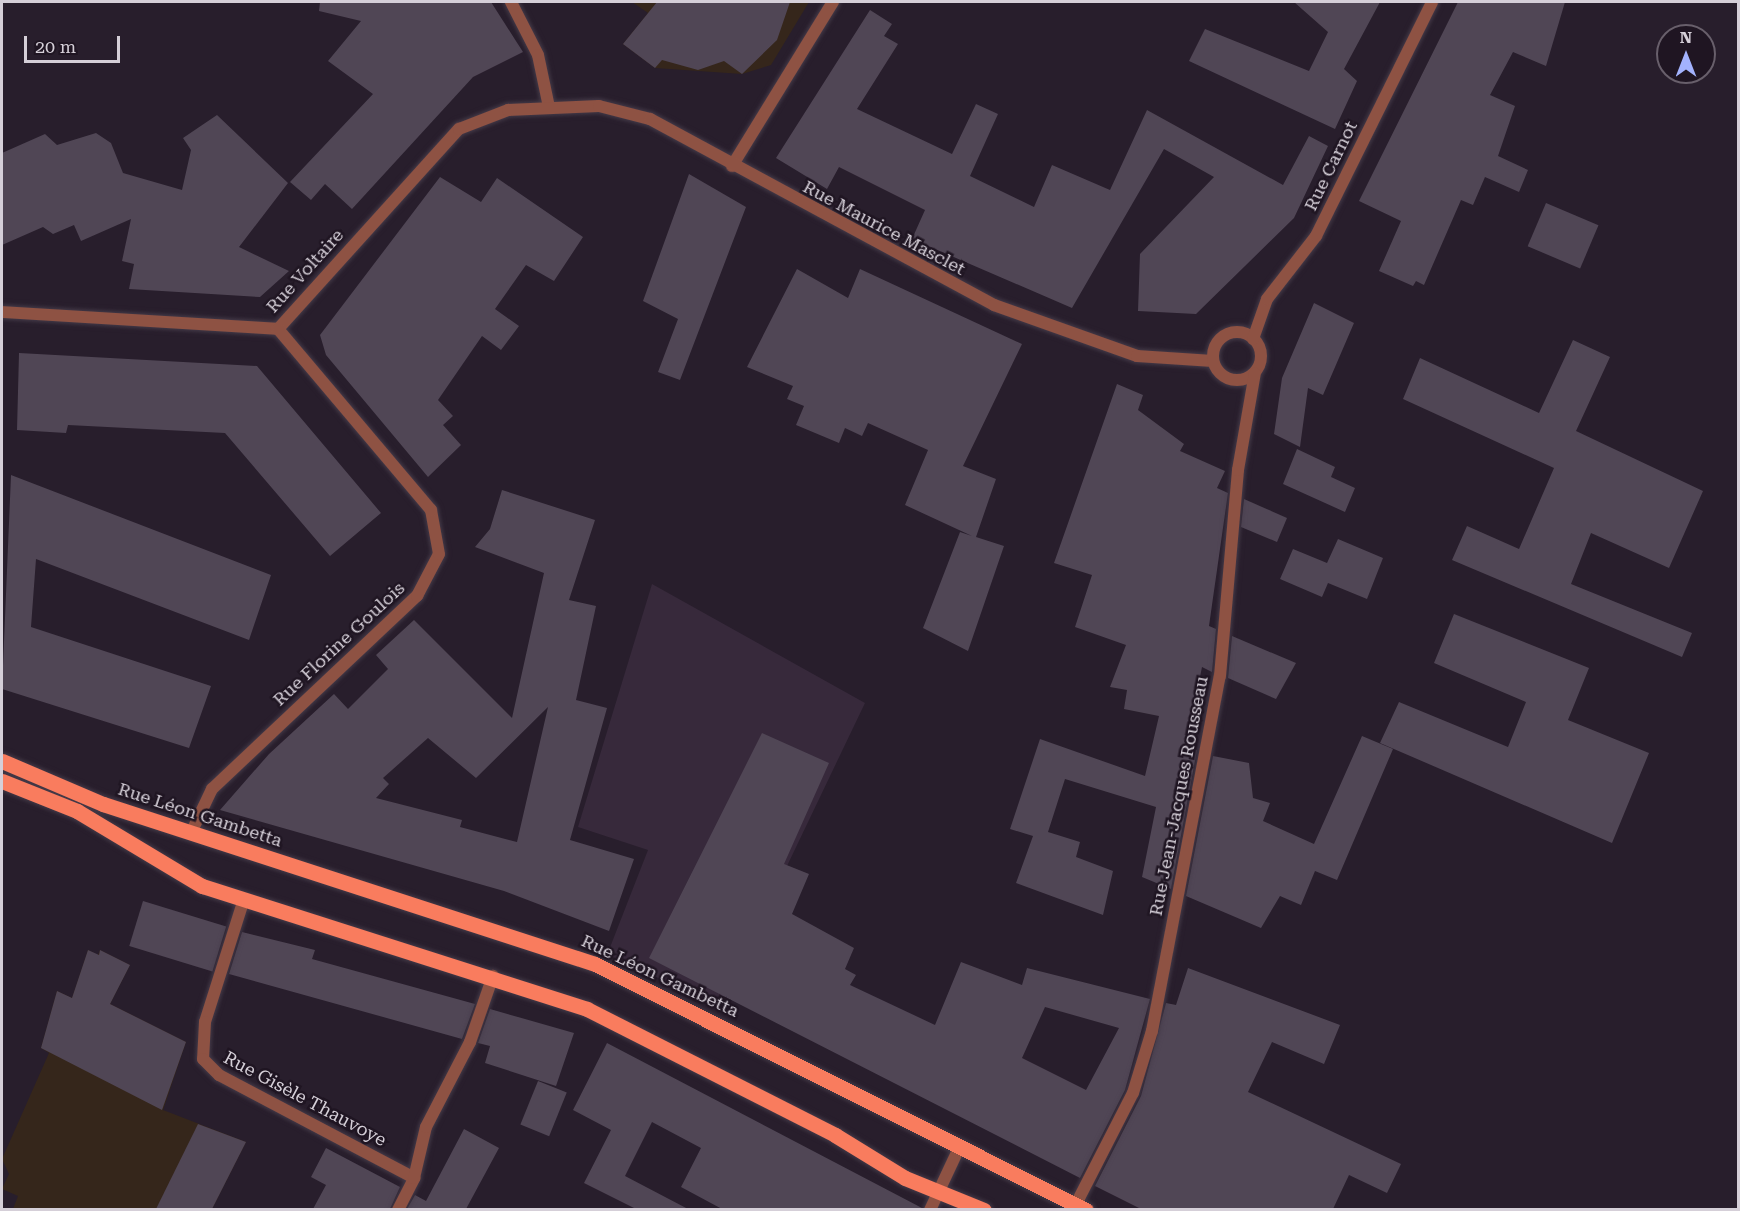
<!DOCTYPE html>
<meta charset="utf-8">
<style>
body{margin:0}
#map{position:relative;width:1740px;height:1211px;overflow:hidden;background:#281e2c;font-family:"Roboto Serif",serif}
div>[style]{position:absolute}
.built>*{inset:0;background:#37293b}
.education>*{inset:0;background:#35261b}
.building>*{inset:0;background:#504655;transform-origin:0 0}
.roads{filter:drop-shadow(0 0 2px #443a48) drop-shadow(0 0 2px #443a48)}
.minor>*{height:12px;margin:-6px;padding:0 6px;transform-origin:6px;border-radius:6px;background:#8e5243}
.minor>.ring{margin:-6px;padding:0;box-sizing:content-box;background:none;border:12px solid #8e5243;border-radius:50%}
.primary>*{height:15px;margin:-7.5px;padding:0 7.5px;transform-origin:7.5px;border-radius:7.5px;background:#f97c5e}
span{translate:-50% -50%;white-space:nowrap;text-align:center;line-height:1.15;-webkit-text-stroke:5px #1f1522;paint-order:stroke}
.street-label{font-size:18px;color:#d5cfd8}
.frame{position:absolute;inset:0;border:3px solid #d5cfd8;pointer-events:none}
.north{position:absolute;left:1656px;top:24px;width:60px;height:60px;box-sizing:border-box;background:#1f1522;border:2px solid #685f6b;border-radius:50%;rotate:0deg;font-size:16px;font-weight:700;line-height:24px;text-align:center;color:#d5cfd8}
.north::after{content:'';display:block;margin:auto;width:21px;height:27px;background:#a3b2fd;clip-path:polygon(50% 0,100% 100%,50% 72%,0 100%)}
.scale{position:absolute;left:24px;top:36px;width:96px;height:27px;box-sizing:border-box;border:3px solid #d5cfd8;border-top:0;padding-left:8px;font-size:18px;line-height:21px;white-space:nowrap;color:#d5cfd8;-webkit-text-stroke:4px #1f1522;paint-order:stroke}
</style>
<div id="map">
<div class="built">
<i style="clip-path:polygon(652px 584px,865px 703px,720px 1006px,607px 955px,648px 850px,578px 827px)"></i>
</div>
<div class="education">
<i style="clip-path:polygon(632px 2px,809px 2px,771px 65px,742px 74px,655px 68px,623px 44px,648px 13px)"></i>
<i style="clip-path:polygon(88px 950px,98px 955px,100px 950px,130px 965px,110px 1004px,186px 1042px,163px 1110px,246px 1142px,212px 1209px,13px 1209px,18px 1196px,2px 1189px,9px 1174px,2px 1159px,49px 1053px,41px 1048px,57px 991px,72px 998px)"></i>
</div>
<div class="building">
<i style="clip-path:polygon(320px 2px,491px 2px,523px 52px,473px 77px,352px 209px,325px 184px,311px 200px,290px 182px,373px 94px,328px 61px,361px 21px,319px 11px)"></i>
<i style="clip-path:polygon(657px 2px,790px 2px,777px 40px,742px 74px,724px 61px,698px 70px,662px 60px,655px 68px,623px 44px)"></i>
<i style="clip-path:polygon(1294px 2px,1380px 2px,1344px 69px,1357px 81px,1335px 129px,1189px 61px,1205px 29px,1309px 71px,1328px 32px)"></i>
<i style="clip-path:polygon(1458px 2px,1565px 2px,1546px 66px,1513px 52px,1490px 95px,1515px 106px,1498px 156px,1528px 170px,1519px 192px,1485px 177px,1473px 205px,1461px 200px,1424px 285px,1416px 281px,1413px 286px,1379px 271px,1401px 221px,1359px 201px)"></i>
<i style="clip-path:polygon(870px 10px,892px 24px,884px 36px,898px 44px,857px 109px,952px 154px,976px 104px,998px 114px,970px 176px,1034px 207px,1052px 165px,1110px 190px,1147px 110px,1283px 185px,1309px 136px,1328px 146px,1294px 218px,1196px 314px,1138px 311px,1140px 254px,1214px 177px,1164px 149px,1072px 308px,912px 239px,925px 210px,839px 167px,827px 189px,776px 158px)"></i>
<i style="clip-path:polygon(217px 115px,288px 183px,239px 247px,289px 271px,260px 297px,129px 289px,134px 264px,122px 261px,131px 219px,81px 241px,74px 225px,53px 234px,43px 227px,2px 245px,2px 153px,45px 134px,57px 145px,96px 133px,111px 143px,123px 173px,182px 190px,191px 150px,183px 138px)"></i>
<i style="clip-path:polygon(689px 174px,746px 207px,680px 380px,658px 372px,678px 319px,643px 301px)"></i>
<i style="clip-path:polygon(440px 177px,481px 202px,497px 178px,583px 237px,554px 281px,526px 265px,495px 309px,519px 326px,501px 350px,482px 336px,438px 400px,453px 416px,443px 425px,461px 445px,428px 477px,326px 355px,320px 335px)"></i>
<i style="left:1546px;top:203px;width:57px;height:47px;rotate:23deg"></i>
<i style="clip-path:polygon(797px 269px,848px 298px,860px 269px,1022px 344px,963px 466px,996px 479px,976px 537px,1004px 546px,968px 651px,923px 628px,960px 532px,972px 536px,905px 505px,928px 450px,868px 423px,862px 436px,845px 428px,839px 443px,796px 425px,804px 406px,787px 399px,793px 386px,747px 367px)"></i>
<i style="clip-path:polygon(1314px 303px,1354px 323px,1323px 395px,1308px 388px,1300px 447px,1274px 434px,1282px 378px)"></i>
<i style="clip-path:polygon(1573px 340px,1610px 357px,1576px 431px,1703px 491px,1669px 568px,1591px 533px,1571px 584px,1692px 633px,1682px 657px,1452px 560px,1467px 526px,1519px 549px,1554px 468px,1403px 399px,1420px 358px,1539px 413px)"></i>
<i style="clip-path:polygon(19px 353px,257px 366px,381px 513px,330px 556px,225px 433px,68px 425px,66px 433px,17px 430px)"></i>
<i style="clip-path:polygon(1117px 384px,1143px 395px,1138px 410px,1184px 444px,1180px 451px,1225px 471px,1217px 488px,1228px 493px,1209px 626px,1216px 629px,1212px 672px,1202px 667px,1195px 702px,1187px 746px,1197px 750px,1171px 889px,1142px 877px,1156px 807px,1065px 779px,1048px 832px,1080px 842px,1076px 857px,1113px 871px,1103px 915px,1016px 883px,1033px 836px,1010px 829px,1040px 739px,1145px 776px,1159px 716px,1124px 709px,1127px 690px,1110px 687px,1126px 645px,1075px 627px,1092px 575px,1054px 563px)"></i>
<i style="clip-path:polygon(1297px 449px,1335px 467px,1331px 477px,1355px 488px,1345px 512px,1283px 484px)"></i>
<i style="clip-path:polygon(11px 475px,271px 575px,249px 640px,36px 559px,31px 627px,211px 686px,189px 748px,2px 689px)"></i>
<i style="clip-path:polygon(evenodd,502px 490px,595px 520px,569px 600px,596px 606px,576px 700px,607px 708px,570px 840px,634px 859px,609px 931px,504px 891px,220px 810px,269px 754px,334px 694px,348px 709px,388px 669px,376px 655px,414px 620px,512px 718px,544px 573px,475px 547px,490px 529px,502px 490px,548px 707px,517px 842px,460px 827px,462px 820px,376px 798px,389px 784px,383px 778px,428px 738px,476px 778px,548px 707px)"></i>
<i style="clip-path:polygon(1244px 499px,1287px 518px,1277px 542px,1241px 527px)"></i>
<i style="clip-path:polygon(1338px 539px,1383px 558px,1367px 599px,1328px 583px,1322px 597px,1280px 579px,1293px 549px,1327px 563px)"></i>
<i style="clip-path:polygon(1454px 614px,1589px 668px,1568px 720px,1649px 753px,1612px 843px,1380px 743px,1399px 702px,1508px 747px,1526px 702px,1434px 663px)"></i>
<i style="clip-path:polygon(1232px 636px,1296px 663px,1276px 699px,1228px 678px)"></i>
<i style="clip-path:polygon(evenodd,762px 733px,829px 763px,784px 864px,809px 874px,792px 914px,854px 948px,845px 969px,856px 975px,850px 985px,935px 1025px,961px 962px,1022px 985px,1027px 968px,1150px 999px,1125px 1090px,1080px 1178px,649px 958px,762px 733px,1045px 1007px,1119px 1028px,1086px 1090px,1022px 1058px,1045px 1007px)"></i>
<i style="clip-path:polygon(1362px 736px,1393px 749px,1337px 880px,1315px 871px,1301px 905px,1280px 896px,1261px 928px,1186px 896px,1213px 756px,1249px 763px,1253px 798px,1270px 803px,1263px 821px,1314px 844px)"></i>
<i style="left:143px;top:901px;width:87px;height:47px;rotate:17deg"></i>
<i style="clip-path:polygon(242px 932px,315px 950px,312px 959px,475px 1004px,462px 1039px,229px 974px)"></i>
<i style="clip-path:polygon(88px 950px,99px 955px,100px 950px,130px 965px,110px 1004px,186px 1042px,162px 1110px,41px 1048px,57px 991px,72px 998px)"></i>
<i style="clip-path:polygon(1188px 968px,1340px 1025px,1324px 1064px,1272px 1042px,1248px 1092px,1401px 1164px,1387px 1193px,1349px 1175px,1333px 1209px,1141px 1209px,1095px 1186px,1141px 1096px,1166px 1003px,1176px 1005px)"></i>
<i style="clip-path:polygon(490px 1009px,574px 1033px,556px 1086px,485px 1063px,490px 1046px,478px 1043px)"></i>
<i style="clip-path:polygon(607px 1043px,922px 1208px,922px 1209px,722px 1209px,681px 1187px,701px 1148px,652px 1122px,625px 1176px,688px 1209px,636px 1209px,584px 1183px,611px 1130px,573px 1110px)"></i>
<i style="left:538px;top:1081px;width:31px;height:47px;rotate:22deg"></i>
<i style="clip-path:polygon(198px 1124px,246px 1142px,212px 1209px,156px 1209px)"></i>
<i style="clip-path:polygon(464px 1129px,499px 1148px,466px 1209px,407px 1209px,415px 1195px,426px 1201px)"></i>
<i style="clip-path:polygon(326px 1148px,400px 1187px,390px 1209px,313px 1209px,326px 1185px,311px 1177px)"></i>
</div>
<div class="roads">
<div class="minor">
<i style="left:511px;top:2px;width:59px;rotate:63deg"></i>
<i style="left:538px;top:55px;width:53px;rotate:78.1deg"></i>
<i style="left:732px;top:166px;width:193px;rotate:-58.4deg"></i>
<i style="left:2px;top:312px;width:277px;rotate:3.5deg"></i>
<i style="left:278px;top:329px;width:270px;rotate:-47.9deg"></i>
<i style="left:459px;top:129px;width:53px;rotate:-21.2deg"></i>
<i style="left:508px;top:110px;width:91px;rotate:-2.5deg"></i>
<i style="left:599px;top:106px;width:53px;rotate:14.3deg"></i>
<i style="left:650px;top:119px;width:391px;rotate:28.4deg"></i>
<i style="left:994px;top:305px;width:152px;rotate:19.6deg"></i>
<i style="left:1137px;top:356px;width:76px;rotate:3.8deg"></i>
<i class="ring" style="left:1213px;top:332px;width:36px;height:36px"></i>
<i style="left:1253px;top:339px;width:42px;rotate:-70.7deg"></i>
<i style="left:1267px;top:299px;width:80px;rotate:-52.1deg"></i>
<i style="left:1316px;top:236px;width:261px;rotate:-63.6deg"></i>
<i style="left:191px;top:833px;width:49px;rotate:-64.5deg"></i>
<i style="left:212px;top:789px;width:282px;rotate:-43.3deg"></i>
<i style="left:417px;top:596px;width:47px;rotate:-62.4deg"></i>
<i style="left:439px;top:554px;width:45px;rotate:-100.3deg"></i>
<i style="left:431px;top:510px;width:237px;rotate:-130.2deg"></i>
<i style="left:244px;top:899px;width:129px;rotate:107.6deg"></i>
<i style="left:205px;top:1022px;width:37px;rotate:93deg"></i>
<i style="left:203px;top:1059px;width:23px;rotate:45deg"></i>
<i style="left:219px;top:1075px;width:221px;rotate:27.8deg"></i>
<i style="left:398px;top:1210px;width:36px;rotate:-63deg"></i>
<i style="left:414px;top:1178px;width:52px;rotate:-76.8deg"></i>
<i style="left:426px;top:1127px;width:96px;rotate:-62.6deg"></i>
<i style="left:470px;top:1042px;width:70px;rotate:-70.8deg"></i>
<i style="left:930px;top:1210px;width:68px;rotate:-64.9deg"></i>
<i style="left:1073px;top:1210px;width:131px;rotate:-62.9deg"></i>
<i style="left:1133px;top:1093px;width:65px;rotate:-73deg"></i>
<i style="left:1152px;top:1031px;width:361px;rotate:-79.2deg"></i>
<i style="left:1220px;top:676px;width:207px;rotate:-85deg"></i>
<i style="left:1238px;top:470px;width:98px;rotate:-80.1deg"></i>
</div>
<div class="primary">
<i style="left:2px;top:761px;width:110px;rotate:23.1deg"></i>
<i style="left:103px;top:804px;width:517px;rotate:18.01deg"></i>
<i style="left:595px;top:964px;width:549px;rotate:26.61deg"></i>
<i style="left:2px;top:781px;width:81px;rotate:21.8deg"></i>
<i style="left:77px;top:811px;width:146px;rotate:31deg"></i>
<i style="left:202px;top:886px;width:404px;rotate:17.7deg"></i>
<i style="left:587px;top:1009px;width:278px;rotate:26.9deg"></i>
<i style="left:835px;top:1135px;width:82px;rotate:31.6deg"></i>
<i style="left:905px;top:1178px;width:85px;rotate:22.1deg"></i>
</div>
</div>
<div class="street-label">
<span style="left:1331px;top:166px;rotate:-64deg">Rue Carnot</span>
<span style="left:884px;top:228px;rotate:28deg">Rue Maurice Masclet</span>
<span style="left:305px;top:271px;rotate:-48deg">Rue Voltaire</span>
<span style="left:339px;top:644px;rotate:-43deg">Rue Florine Goulois</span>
<span style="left:1179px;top:796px;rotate:-79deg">Rue Jean-Jacques Rousseau</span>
<span style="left:200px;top:815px;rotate:18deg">Rue Léon Gambetta</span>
<span style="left:660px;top:976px;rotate:25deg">Rue Léon Gambetta</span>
<span style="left:305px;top:1099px;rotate:28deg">Rue Gisèle Thauvoye</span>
</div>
<div class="frame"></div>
<div class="north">N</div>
<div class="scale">20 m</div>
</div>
